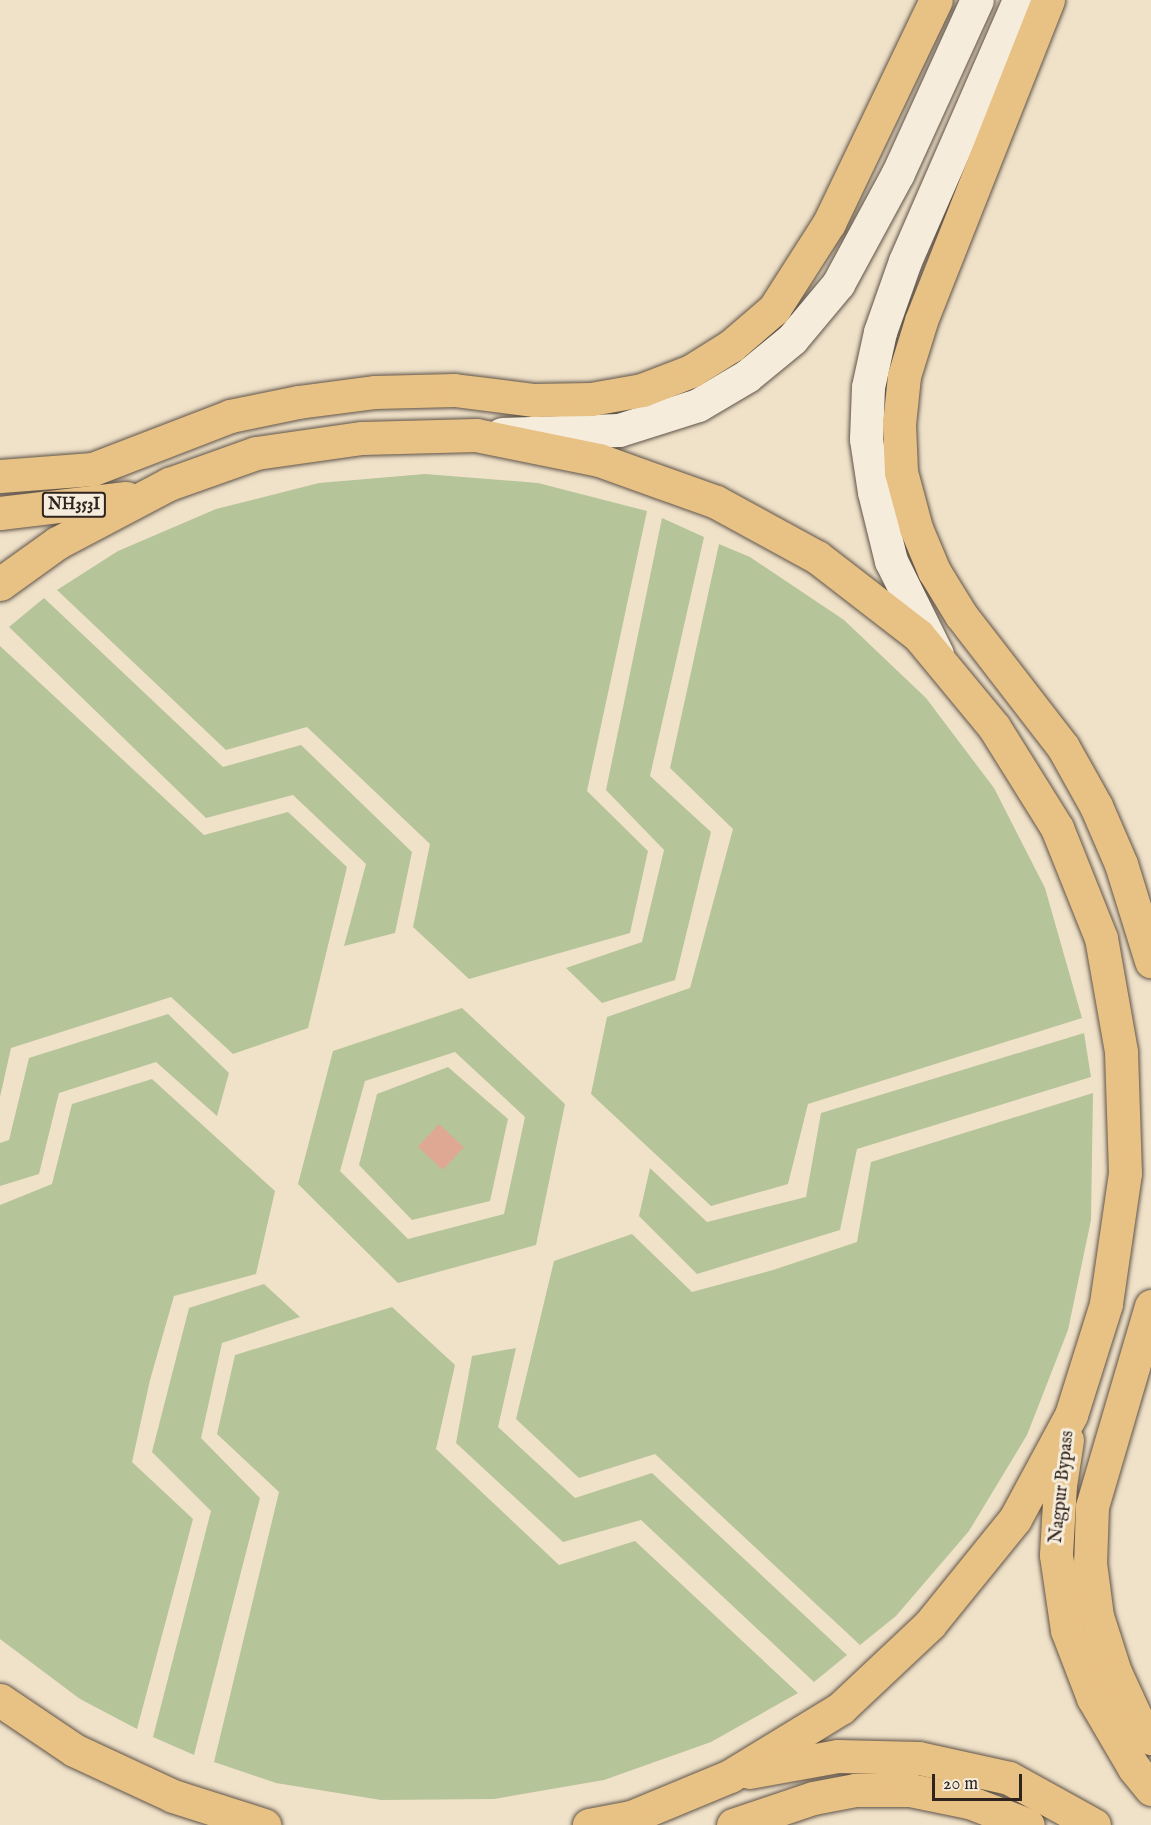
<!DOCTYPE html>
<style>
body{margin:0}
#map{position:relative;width:1151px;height:1825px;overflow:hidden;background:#f0e2c9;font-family:"IM FELL English",serif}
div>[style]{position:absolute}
.green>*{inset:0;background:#b6c499}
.building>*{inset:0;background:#dea893;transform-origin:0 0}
.roads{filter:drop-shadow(0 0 2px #5f5348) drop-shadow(0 0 2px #5f5348)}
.tertiary>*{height:33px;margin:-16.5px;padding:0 16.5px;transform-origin:16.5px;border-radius:16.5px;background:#f5ecdc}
.trunk>*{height:33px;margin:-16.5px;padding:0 16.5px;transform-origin:16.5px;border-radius:16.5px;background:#e8c184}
span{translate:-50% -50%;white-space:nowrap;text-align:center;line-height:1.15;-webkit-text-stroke:6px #f5ecdc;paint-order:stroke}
.shield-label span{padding:2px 4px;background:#f5ecdc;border:2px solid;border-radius:4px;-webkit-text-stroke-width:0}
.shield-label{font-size:16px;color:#2f231d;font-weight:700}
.street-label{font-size:18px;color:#2f231d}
.scale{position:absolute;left:932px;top:1774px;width:90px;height:27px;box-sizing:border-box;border:3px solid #2f231d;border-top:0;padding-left:8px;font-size:18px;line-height:21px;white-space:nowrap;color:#2f231d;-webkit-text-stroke:4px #f5ecdc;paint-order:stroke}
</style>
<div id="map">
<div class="green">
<i style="clip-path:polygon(425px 474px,538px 483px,647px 511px,587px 791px,648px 851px,630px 933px,469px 979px,413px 927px,430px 844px,307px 727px,226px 750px,57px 590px,118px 551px,216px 509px,319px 483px)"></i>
<i style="clip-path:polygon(662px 518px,704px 537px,650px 776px,711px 832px,675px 980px,602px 1003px,566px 968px,642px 942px,664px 850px,606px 790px)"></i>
<i style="clip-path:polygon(719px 544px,750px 557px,844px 620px,926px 698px,994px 788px,1045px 888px,1082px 1018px,808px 1104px,788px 1184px,711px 1206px,591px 1094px,607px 1017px,690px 988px,733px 829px,670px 768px)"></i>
<i style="clip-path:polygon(44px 598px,223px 767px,301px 745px,412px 852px,395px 933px,344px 946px,366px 864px,293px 795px,206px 818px,9px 627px)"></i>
<i style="clip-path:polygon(0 646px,204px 835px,288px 812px,347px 867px,308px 1028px,233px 1054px,171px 997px,11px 1048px,0 1097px)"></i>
<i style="clip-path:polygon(evenodd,462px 1008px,565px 1104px,536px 1245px,398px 1283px,298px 1184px,333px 1051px,462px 1008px,455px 1052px,525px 1117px,504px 1214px,408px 1239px,340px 1171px,365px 1081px,455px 1052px)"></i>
<i style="clip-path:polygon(168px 1014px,229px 1073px,217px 1116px,156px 1062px,59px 1093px,39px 1174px,0 1186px,0 1143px,9px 1140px,29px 1058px)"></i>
<i style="clip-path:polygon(1084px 1033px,1091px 1077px,857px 1149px,840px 1230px,697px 1274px,639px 1216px,650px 1168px,707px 1222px,806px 1197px,821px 1113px)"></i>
<i style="clip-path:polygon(448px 1067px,508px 1119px,490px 1201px,412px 1220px,359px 1165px,377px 1094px)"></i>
<i style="clip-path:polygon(152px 1079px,275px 1191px,256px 1274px,174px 1296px,150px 1380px,132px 1462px,193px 1519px,137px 1729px,80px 1699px,0 1639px,0 1205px,52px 1184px,72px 1104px)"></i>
<i style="clip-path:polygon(1093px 1093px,1091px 1220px,1068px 1330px,1027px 1435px,969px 1531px,896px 1616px,860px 1645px,655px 1454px,579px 1478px,516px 1419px,554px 1261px,632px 1234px,692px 1292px,773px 1270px,857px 1242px,871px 1162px)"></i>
<i style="clip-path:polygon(264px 1284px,300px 1317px,222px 1343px,201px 1438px,260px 1498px,194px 1755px,153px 1737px,211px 1511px,152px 1452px,189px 1308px)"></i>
<i style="clip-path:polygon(392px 1307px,455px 1365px,436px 1449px,559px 1565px,635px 1541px,798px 1693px,711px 1742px,604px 1780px,494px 1799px,381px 1800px,276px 1783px,214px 1762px,279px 1492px,217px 1434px,235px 1355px)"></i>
<i style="clip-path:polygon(516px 1348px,498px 1427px,575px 1498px,652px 1473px,847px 1655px,814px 1682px,641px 1520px,563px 1542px,456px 1443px,472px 1356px)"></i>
</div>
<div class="building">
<i style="left:439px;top:1124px;width:34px;height:31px;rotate:43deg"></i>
</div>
<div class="roads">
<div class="tertiary">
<i style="left:502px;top:434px;width:117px;rotate:-2deg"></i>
<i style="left:619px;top:430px;width:83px;rotate:-17.6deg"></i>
<i style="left:698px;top:405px;width:57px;rotate:-30.6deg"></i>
<i style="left:747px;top:376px;width:58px;rotate:-39.4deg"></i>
<i style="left:792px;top:339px;width:72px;rotate:-50.1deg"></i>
<i style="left:838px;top:284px;width:126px;rotate:-61.6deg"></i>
<i style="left:898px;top:173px;width:190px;rotate:-65.5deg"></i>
<i style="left:937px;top:654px;width:104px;rotate:-116.3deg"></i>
<i style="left:891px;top:561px;width:71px;rotate:-103.8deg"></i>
<i style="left:874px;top:492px;width:54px;rotate:-98.6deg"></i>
<i style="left:866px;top:439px;width:52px;rotate:-87.8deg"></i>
<i style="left:868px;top:387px;width:56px;rotate:-77.7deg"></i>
<i style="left:880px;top:332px;width:75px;rotate:-70.6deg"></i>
<i style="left:905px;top:261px;width:285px;rotate:-66.4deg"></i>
</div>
<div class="trunk">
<i style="left:1048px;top:0;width:345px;rotate:111.6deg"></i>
<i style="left:921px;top:321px;width:58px;rotate:107.2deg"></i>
<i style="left:904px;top:376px;width:48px;rotate:95.9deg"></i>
<i style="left:899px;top:424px;width:48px;rotate:87.6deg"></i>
<i style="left:901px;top:472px;width:58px;rotate:75deg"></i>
<i style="left:916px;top:528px;width:47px;rotate:67.3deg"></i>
<i style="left:934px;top:571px;width:52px;rotate:58.5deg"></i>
<i style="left:961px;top:615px;width:167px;rotate:52.3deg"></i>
<i style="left:1063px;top:747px;width:68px;rotate:60.8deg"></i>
<i style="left:1096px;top:806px;width:63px;rotate:66.7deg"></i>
<i style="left:1121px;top:864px;width:102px;rotate:72.8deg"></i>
<i style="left:0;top:476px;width:93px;rotate:-4.3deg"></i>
<i style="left:93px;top:469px;width:147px;rotate:-21.1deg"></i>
<i style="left:230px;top:416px;width:69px;rotate:-11.6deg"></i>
<i style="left:298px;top:402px;width:78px;rotate:-7.4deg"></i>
<i style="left:375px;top:392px;width:79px;rotate:-1.5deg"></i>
<i style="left:454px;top:390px;width:81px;rotate:7.1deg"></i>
<i style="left:534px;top:400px;width:57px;rotate:-1deg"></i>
<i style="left:591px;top:399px;width:52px;rotate:-10deg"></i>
<i style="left:642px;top:390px;width:53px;rotate:-21.2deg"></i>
<i style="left:691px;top:371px;width:47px;rotate:-32deg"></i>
<i style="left:731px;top:346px;width:57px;rotate:-40.7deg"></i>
<i style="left:774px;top:309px;width:102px;rotate:-57.4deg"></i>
<i style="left:829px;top:223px;width:247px;rotate:-64.4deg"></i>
<i style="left:0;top:513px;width:127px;rotate:-6.8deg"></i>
<i style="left:0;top:584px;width:70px;rotate:-35.7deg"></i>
<i style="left:57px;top:543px;width:127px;rotate:-27.8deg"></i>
<i style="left:169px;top:484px;width:92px;rotate:-19.6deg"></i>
<i style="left:256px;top:453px;width:107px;rotate:-8.1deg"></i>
<i style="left:362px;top:438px;width:114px;rotate:-1.5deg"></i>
<i style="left:476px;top:435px;width:126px;rotate:11.5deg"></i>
<i style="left:599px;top:460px;width:124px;rotate:19.7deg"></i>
<i style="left:716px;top:502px;width:115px;rotate:28.6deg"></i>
<i style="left:817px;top:557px;width:128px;rotate:37.7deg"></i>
<i style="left:918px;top:635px;width:119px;rotate:50.4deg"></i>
<i style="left:994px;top:727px;width:119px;rotate:58deg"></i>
<i style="left:1057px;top:828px;width:118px;rotate:68.2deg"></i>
<i style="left:1101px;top:938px;width:116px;rotate:80deg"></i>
<i style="left:1121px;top:1052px;width:121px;rotate:88.1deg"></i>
<i style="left:1125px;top:1173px;width:132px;rotate:98.3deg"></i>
<i style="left:1106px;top:1304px;width:116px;rotate:107.5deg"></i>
<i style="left:1071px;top:1415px;width:118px;rotate:118.3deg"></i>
<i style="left:1015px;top:1519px;width:135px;rotate:129deg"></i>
<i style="left:930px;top:1624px;width:122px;rotate:136.7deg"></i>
<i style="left:841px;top:1708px;width:130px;rotate:148.5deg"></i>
<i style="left:730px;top:1776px;width:107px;rotate:157.5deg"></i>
<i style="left:631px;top:1817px;width:43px;rotate:169.2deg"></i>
<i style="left:1151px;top:1306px;width:209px;rotate:106.4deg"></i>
<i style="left:1092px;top:1507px;width:56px;rotate:92deg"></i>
<i style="left:1090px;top:1563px;width:53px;rotate:82.5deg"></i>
<i style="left:1097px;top:1616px;width:59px;rotate:72.2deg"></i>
<i style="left:1115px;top:1672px;width:55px;rotate:65.3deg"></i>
<i style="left:1138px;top:1722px;width:21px;rotate:51deg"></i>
<i style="left:1067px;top:1440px;width:46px;rotate:98.8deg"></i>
<i style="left:1060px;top:1485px;width:70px;rotate:93.3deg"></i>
<i style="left:1056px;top:1555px;width:76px;rotate:81.7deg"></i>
<i style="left:1067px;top:1630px;width:73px;rotate:69.1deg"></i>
<i style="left:1093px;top:1698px;width:81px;rotate:59.6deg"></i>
<i style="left:1134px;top:1768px;width:27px;rotate:51deg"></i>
<i style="left:0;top:1700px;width:89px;rotate:34deg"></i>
<i style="left:74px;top:1750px;width:109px;rotate:24.9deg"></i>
<i style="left:173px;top:1796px;width:96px;rotate:17.7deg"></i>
<i style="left:749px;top:1772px;width:90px;rotate:-10.2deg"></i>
<i style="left:838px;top:1756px;width:81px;rotate:1.4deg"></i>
<i style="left:919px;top:1758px;width:92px;rotate:12.5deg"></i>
<i style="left:1009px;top:1778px;width:97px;rotate:28.9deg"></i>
<i style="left:733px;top:1825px;width:84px;rotate:-18.6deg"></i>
<i style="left:813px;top:1798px;width:43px;rotate:-10.8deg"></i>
<i style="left:855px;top:1790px;width:55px"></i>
<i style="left:910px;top:1790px;width:60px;rotate:11.5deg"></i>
<i style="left:969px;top:1802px;width:63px;rotate:21.3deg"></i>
</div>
</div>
<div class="shield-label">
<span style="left:74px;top:505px">NH353I</span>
</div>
<div class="street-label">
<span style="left:1063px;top:1487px;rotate:-84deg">Nagpur Bypass</span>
</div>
<div class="scale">20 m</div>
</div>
